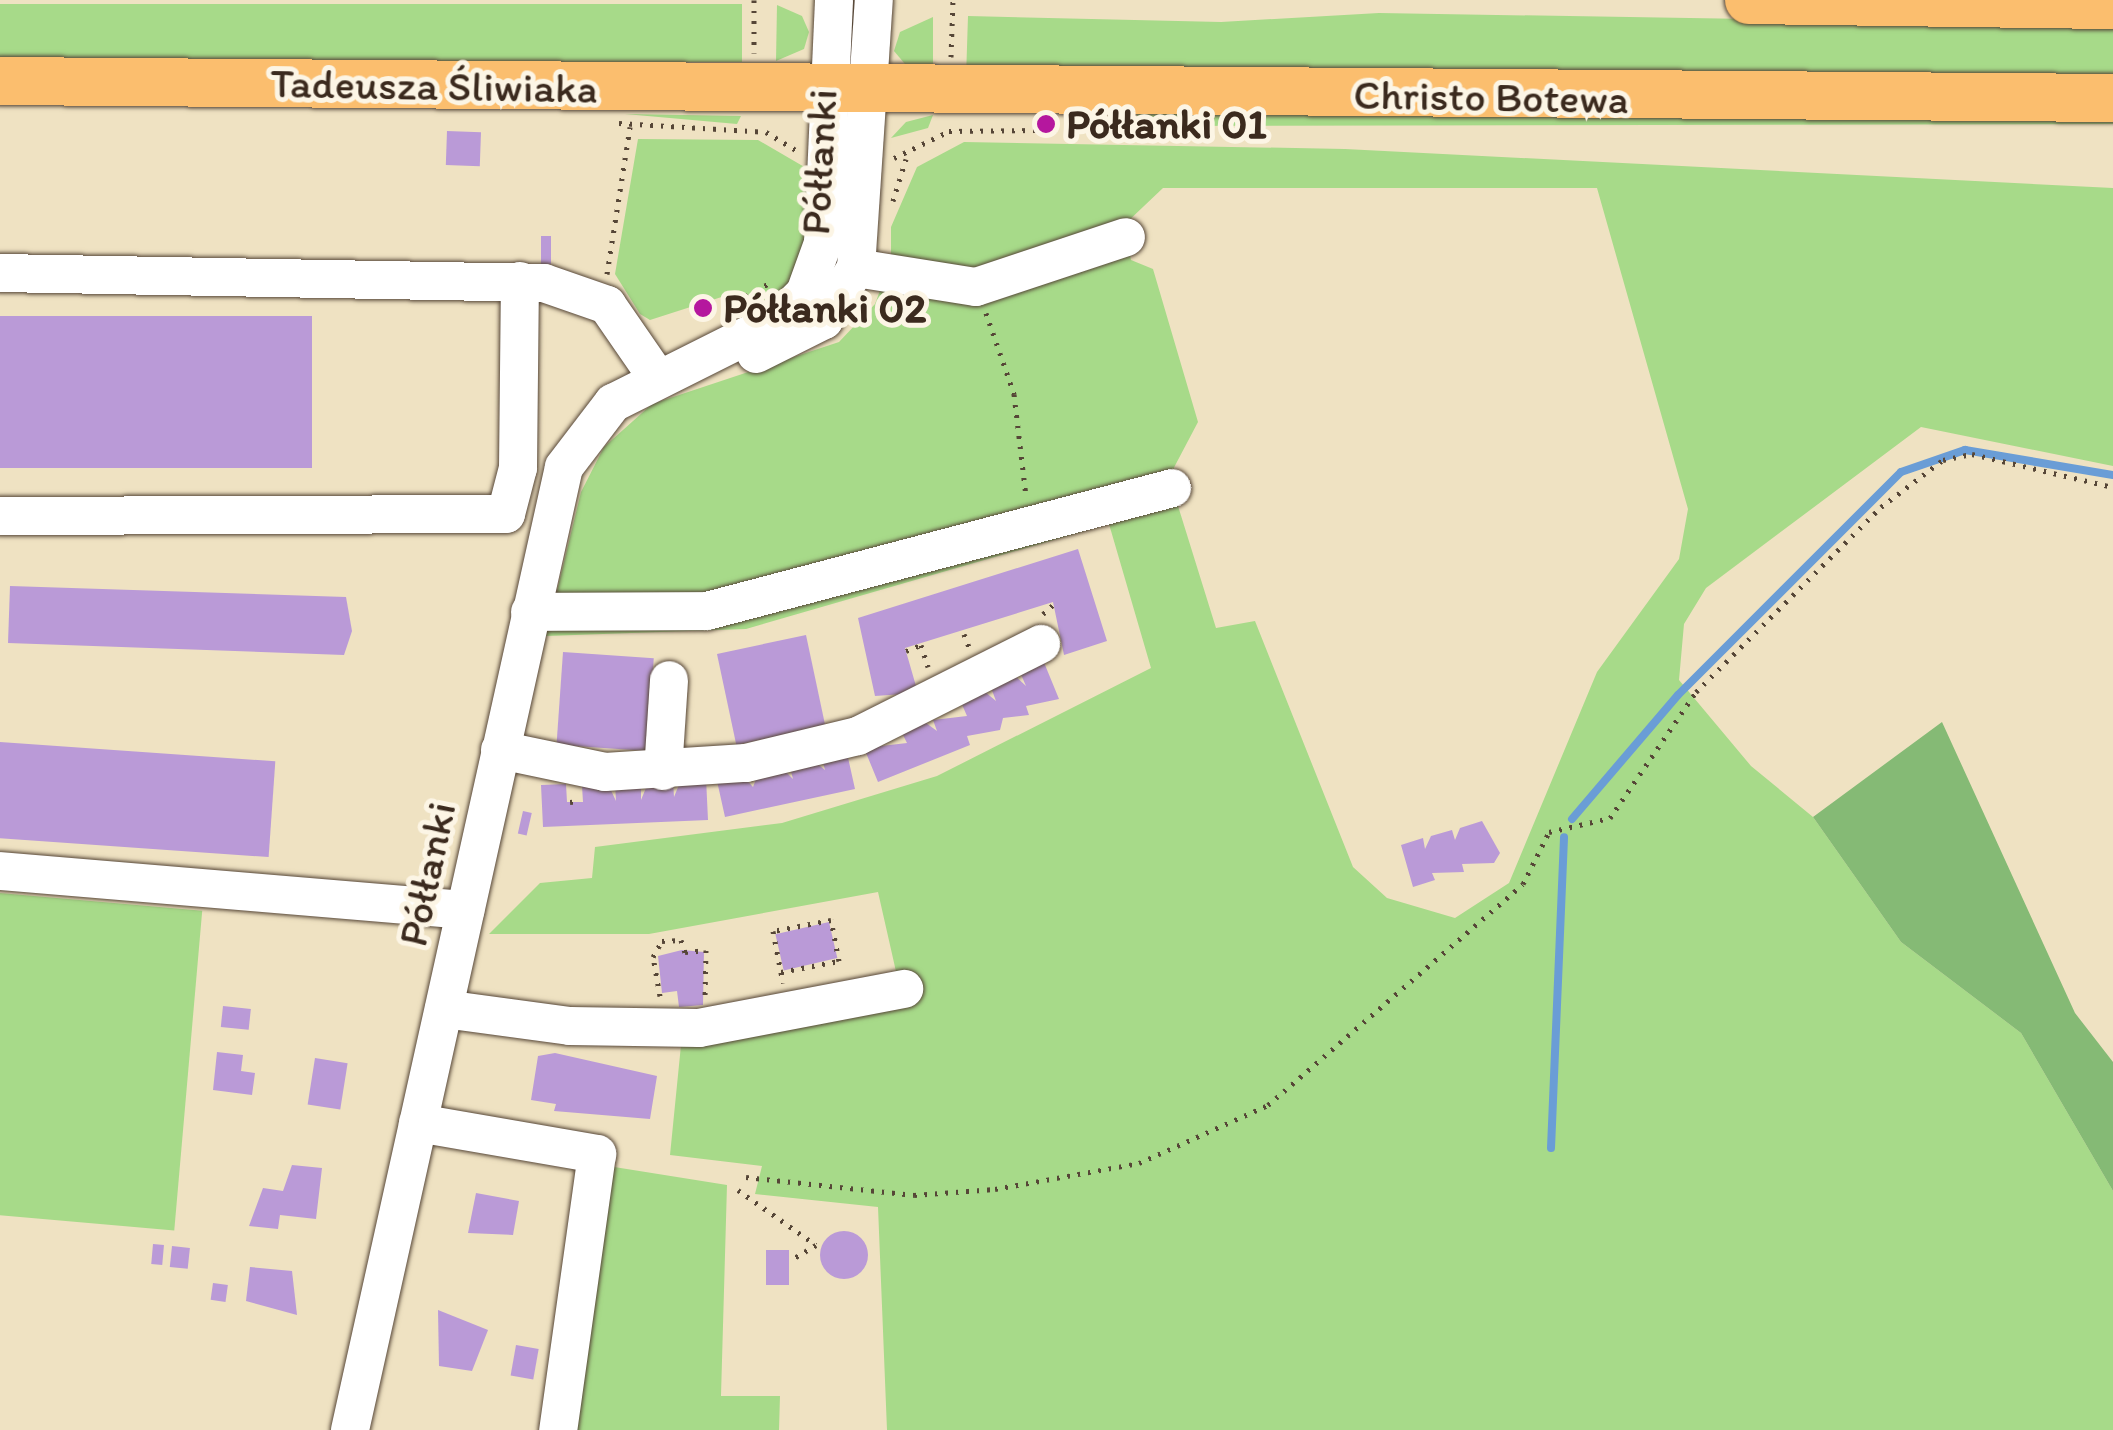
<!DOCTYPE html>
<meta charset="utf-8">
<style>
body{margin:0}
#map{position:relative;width:2113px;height:1430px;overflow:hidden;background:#efe2c2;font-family:Itim,sans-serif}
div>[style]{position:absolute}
.green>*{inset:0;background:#a7da89;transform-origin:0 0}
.forest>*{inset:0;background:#85ba75}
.stream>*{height:8px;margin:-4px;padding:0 4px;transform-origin:4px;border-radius:4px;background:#6a9dd6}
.building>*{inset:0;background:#ba9ad7;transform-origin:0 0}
.round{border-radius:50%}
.path>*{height:5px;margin-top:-2.5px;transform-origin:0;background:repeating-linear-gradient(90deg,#564637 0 2.5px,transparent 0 10.5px)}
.roads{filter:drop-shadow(0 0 2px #564637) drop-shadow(0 0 2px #564637)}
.minor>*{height:38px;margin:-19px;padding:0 19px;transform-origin:19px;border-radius:19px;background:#fff}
.major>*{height:48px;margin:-24px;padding:0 24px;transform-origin:24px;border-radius:24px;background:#fbbe6e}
.dots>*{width:28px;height:28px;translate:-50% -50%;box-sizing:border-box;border:5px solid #fcf5e5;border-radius:50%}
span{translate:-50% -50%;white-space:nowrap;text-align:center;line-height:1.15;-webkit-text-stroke:10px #fcf5e5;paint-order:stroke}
.street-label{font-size:42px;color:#3b2a1e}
.poi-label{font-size:42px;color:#3b2a1e;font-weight:700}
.left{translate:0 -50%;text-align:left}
</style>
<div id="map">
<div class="green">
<i style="left:742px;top:4px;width:58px;height:742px;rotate:90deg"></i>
<i style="clip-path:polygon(777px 5px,802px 16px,809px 32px,804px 49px,776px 61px)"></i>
<i style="clip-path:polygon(1379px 13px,2113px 25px,2113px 85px,966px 78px,968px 16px,1221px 22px)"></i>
<i style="clip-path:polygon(933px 17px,933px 77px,910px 70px,894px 51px,900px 32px)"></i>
<i style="clip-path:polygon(1136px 112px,2113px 112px,2113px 124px,1174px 126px,1140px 126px)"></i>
<i style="clip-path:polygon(625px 114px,741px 116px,737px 124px)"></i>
<i style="clip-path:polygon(933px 115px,928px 128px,891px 138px,906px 122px)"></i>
<i style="clip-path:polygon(638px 139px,758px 140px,813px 172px,802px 269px,780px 293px,740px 310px,734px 293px,650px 320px,640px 314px,615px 274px)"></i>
<i style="clip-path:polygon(evenodd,964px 142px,1345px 149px,2113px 188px,2113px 466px,1921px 427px,1706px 588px,1684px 624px,1679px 680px,1751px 766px,1813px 817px,1901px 942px,2021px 1033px,2113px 1191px,2113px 1430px,887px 1430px,878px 1207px,755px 1194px,762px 1166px,670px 1155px,682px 1035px,902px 998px,878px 892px,649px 934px,489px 934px,540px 883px,592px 878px,595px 847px,782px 823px,937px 776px,1151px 668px,1109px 524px,746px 629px,546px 636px,581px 492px,604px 447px,652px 404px,839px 342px,875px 304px,891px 261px,891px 227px,917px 167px,964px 142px,1163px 188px,1597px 188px,1688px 509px,1679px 559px,1597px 672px,1509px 883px,1455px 918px,1387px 898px,1353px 867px,1255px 621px,1216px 628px,1169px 477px,1198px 422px,1153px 269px,1131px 260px,1124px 225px,1163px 188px)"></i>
<i style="left:0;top:893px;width:203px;height:321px;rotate:5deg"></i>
<i style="clip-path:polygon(608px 1166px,727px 1185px,721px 1396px,780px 1396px,779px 1430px,566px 1430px)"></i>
</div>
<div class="forest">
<i style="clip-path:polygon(1942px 722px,2075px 1013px,2113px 1062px,2113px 1191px,2021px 1033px,1901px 942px,1813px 817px)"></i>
</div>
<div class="stream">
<i style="left:1572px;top:819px;width:163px;rotate:-49.5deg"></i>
<i style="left:1678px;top:695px;width:315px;rotate:-45deg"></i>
<i style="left:1901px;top:472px;width:68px;rotate:-19deg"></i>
<i style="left:1965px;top:450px;width:150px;rotate:9.6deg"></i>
<i style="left:1551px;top:1148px;width:311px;rotate:-87.6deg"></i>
</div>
<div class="building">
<i style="left:447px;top:131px;width:34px;height:34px;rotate:2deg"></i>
<i style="left:541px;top:236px;width:10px;height:28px"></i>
<i style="left:0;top:316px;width:312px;height:152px"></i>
<i style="clip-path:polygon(1078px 549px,1107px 641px,1064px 655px,1053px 602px,905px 648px,918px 693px,875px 696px,858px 618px)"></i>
<i style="clip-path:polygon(10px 586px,346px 597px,352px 631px,344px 655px,8px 643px)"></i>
<i style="left:806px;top:635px;width:93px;height:91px;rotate:78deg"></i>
<i style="left:563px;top:652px;width:91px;height:93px;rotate:4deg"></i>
<i style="clip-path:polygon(1043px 660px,1059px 699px,1026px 706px,1029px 715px,1003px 718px,1000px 730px,967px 736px,970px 745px,878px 782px,864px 748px,907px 743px,902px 733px,926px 723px,937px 731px,933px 720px,967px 716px,960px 700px,984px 691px,996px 701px,990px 685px,1014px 675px,1026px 686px,1019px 670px)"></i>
<i style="left:0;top:742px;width:276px;height:96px;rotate:4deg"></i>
<i style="clip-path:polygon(847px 753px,855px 789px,725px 817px,717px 781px,743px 776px,753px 787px,758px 774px,783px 769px,793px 779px,790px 768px,815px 762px,825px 770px,822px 759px)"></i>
<i style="clip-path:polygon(706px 778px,708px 820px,543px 827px,541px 785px,566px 784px,567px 802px,583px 802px,582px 786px,608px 784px,616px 801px,615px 784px,641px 783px,641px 800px,648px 783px,673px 781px,674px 797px,681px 780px)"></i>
<i style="left:523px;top:811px;width:9px;height:23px;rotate:13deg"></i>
<i style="clip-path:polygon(1482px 821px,1500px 853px,1494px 863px,1462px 864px,1464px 872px,1432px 873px,1435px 880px,1413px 887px,1401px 845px,1423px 838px,1425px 849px,1431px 836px,1452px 830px,1455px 840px,1460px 828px)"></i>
<i style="left:829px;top:922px;width:37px;height:55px;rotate:77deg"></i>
<i style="clip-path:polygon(682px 950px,704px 952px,703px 1005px,679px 1007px,677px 991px,662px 993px,658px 956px)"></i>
<i style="left:223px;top:1006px;width:28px;height:21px;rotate:6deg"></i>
<i style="clip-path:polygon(217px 1052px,243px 1055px,241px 1071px,255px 1073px,252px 1095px,213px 1090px)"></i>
<i style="clip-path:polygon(555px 1053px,657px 1076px,650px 1119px,554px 1111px,556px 1104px,531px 1100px,538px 1056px)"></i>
<i style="left:315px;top:1058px;width:33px;height:47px;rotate:9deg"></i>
<i style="clip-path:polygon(292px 1165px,322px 1168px,316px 1219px,280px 1215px,278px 1229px,249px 1226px,263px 1188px,283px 1191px)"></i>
<i style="clip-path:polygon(476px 1193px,519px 1201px,513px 1235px,468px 1233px)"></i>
<i class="round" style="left:820px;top:1231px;width:48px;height:48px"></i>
<i style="left:153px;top:1244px;width:11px;height:20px;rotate:5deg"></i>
<i style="left:172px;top:1246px;width:18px;height:21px;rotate:6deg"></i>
<i style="left:766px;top:1250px;width:23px;height:35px"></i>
<i style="clip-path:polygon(250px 1267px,292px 1271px,297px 1315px,246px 1301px)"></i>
<i style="left:213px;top:1283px;width:15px;height:17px;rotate:8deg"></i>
<i style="clip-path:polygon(438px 1310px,488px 1330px,472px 1371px,439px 1366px)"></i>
<i style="left:516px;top:1345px;width:23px;height:31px;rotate:10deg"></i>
</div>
<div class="path">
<i style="left:754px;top:0;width:53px;rotate:90deg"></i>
<i style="left:951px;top:57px;width:57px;rotate:-88deg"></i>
<i style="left:619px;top:123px;width:147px;rotate:3.5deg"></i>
<i style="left:766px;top:132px;width:35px;rotate:31deg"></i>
<i style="left:894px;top:158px;width:61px;rotate:-26.1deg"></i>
<i style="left:949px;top:131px;width:246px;rotate:-0.7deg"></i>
<i style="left:893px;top:201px;width:44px;rotate:-72.8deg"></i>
<i style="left:607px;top:274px;width:149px;rotate:-81.1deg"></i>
<i style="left:737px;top:301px;width:38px;rotate:-29deg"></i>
<i style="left:986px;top:313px;width:86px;rotate:70.9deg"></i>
<i style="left:1014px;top:394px;width:103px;rotate:83.3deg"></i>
<i style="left:1043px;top:614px;width:15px;rotate:-42deg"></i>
<i style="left:964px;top:634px;width:17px;rotate:69deg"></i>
<i style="left:906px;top:651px;width:16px;rotate:-22deg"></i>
<i style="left:921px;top:645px;width:23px;rotate:72deg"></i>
<i style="left:570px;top:802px;width:10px;rotate:-6deg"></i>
<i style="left:781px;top:972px;width:59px;rotate:-10.7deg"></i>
<i style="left:839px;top:961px;width:42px;rotate:-101deg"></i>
<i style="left:831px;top:920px;width:59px;rotate:169.3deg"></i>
<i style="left:773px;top:931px;width:53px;rotate:79.1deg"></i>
<i style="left:660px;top:996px;width:40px;rotate:-100deg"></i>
<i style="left:653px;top:957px;width:18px;rotate:-61deg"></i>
<i style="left:662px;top:941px;width:19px;rotate:-3deg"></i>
<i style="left:681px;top:940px;width:13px;rotate:72deg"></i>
<i style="left:685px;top:952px;width:21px;rotate:-5deg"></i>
<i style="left:706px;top:950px;width:46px;rotate:91.2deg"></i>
<i style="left:746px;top:1177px;width:169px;rotate:6.1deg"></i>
<i style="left:914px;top:1195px;width:81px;rotate:-4.2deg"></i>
<i style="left:995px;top:1189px;width:146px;rotate:-10.2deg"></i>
<i style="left:1139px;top:1163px;width:141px;rotate:-24.2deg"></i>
<i style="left:1268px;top:1105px;width:337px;rotate:-40.9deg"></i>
<i style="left:1523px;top:884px;width:58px;rotate:-63.4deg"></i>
<i style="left:1549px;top:832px;width:63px;rotate:-12.9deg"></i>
<i style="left:1610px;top:818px;width:153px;rotate:-55.7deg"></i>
<i style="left:1696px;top:692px;width:262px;rotate:-45deg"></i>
<i style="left:1881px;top:507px;width:78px;rotate:-37.2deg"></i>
<i style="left:1943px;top:460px;width:30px;rotate:-12deg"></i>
<i style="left:1972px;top:454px;width:145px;rotate:13.2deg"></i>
<i style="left:738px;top:1190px;width:95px;rotate:35.2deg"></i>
<i style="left:816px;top:1245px;width:27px;rotate:149deg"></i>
</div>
<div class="roads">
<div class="minor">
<i style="left:856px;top:268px;width:121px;rotate:9deg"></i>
<i style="left:976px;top:287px;width:158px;rotate:-18.4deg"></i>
<i style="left:0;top:273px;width:544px;rotate:1.05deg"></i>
<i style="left:544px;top:283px;width:67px;rotate:19.2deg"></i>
<i style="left:607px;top:305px;width:86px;rotate:55.4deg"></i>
<i style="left:756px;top:354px;width:76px;rotate:-26.6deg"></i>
<i style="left:824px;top:320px;width:61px;rotate:-58.4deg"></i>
<i style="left:856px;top:268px;width:269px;rotate:-86.2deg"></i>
<i style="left:0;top:516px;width:506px;rotate:-0.23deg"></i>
<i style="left:506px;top:514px;width:48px;rotate:-75.4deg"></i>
<i style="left:518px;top:468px;width:187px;rotate:-89.4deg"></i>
<i style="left:530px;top:612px;width:177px;rotate:-0.3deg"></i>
<i style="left:707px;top:611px;width:481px;rotate:-14.8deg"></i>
<i style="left:500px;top:750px;width:107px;rotate:11.8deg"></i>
<i style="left:605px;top:772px;width:141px;rotate:-3.7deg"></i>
<i style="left:746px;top:763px;width:115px;rotate:-13.6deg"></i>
<i style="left:858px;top:736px;width:205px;rotate:-26.7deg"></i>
<i style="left:663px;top:771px;width:91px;rotate:-86.2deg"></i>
<i style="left:0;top:871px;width:467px;rotate:4.8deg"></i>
<i style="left:444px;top:1009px;width:127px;rotate:7.7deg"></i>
<i style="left:570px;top:1026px;width:129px;rotate:0.9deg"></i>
<i style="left:699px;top:1028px;width:209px;rotate:-10.8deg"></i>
<i style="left:418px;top:1123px;width:182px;rotate:9.8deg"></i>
<i style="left:597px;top:1154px;width:279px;rotate:98deg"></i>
<i style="left:350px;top:1430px;width:986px;rotate:-77.47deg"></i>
<i style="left:564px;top:467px;width:81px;rotate:-52.6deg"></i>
<i style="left:613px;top:403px;width:183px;rotate:-26.6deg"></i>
<i style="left:777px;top:321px;width:40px;rotate:-45deg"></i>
<i style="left:805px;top:293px;width:53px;rotate:-70.2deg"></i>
<i style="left:823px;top:243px;width:243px;rotate:-87.4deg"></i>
</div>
<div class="major">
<i style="left:1749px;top:0;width:364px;rotate:0.8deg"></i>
<i style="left:0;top:81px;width:2113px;rotate:0.46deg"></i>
</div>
</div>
<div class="dots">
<i style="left:1046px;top:124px;background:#b5179e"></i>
<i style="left:703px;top:308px;background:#b5179e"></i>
</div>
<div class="street-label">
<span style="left:434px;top:86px;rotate:1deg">Tadeusza Śliwiaka</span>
<span style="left:1491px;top:97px;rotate:1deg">Christo Botewa</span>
<span style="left:819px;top:162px;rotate:-87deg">Półłanki</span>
<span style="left:427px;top:874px;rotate:-78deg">Półłanki</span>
</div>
<div class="poi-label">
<span class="left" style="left:1066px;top:124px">Półłanki 01</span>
<span class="left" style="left:723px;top:308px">Półłanki 02</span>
</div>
</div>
